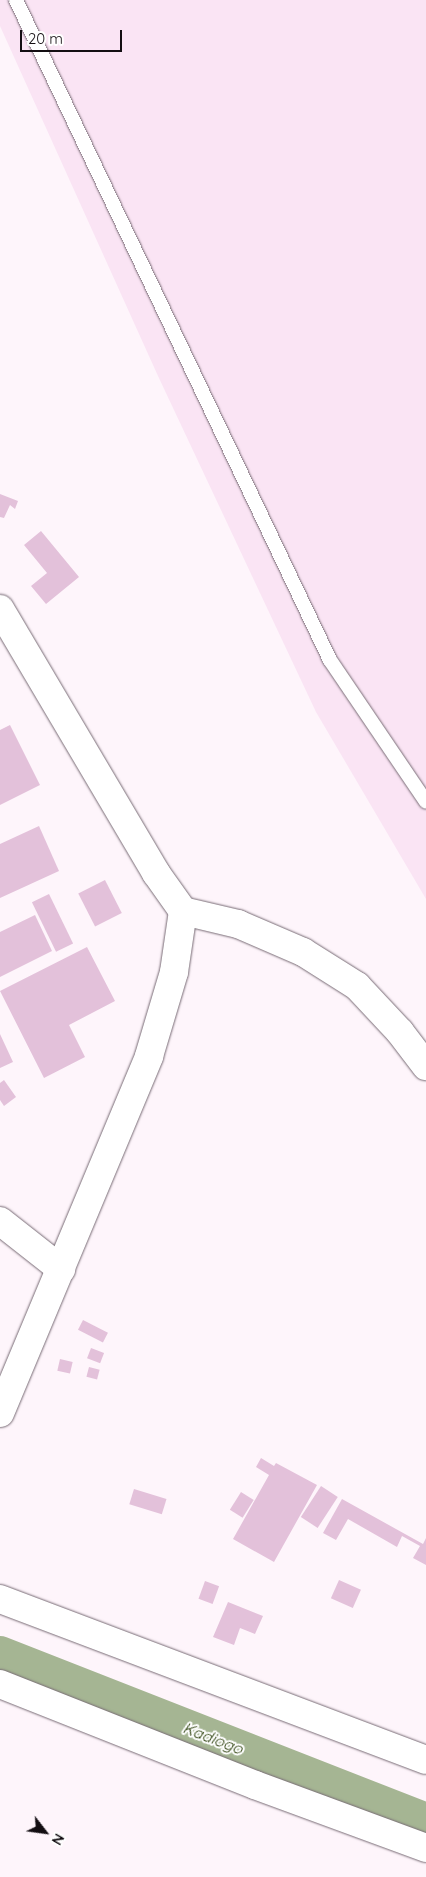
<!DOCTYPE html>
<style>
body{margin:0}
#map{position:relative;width:426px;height:1877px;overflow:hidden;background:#fef5fb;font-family:Quicksand,sans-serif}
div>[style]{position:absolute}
.built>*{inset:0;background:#fae4f4}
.canal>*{height:36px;margin:-18px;padding:0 18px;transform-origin:18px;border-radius:18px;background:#a5b593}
.building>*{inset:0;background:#e3c1da;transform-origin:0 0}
.roads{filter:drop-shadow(0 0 1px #786b75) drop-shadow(0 0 1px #786b75)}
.service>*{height:14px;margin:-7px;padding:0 7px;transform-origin:7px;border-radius:7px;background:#fff}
.minor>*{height:28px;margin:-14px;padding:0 14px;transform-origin:14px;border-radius:14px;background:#fff}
span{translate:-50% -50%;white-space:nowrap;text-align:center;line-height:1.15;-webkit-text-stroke:4px #fff;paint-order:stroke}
.water-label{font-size:16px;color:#304410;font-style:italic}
.north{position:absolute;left:20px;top:1807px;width:50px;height:50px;-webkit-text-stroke:4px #fff;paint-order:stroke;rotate:120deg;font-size:14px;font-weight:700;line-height:20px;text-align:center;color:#130e12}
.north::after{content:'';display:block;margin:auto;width:18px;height:22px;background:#130e12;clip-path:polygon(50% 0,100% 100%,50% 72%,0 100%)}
.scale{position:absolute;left:20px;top:30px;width:102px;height:22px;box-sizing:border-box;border:2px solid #130e12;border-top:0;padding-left:6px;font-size:15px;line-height:18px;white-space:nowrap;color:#130e12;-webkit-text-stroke:4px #fff;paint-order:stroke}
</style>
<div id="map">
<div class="built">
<i style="clip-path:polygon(0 0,426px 0,426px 899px,316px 712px,158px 376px,0 26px)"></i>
</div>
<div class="canal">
<i style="left:0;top:1654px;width:458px;rotate:21.4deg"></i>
</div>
<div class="building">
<i style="clip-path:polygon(0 494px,18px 501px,15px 509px,10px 505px,4px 518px,0 517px)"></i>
<i style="clip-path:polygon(41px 531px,79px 577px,46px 604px,31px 586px,47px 573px,24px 545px)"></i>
<i style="clip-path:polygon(10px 725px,40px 785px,0 805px,0 730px)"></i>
<i style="clip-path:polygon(39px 826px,59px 871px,0 898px,0 844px)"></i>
<i style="left:105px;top:880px;width:37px;height:30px;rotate:63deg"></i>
<i style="left:49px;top:894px;width:55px;height:19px;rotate:64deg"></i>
<i style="clip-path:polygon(35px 915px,52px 951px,0 977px,0 932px)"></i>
<i style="clip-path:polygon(87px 947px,115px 1001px,69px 1025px,85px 1057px,44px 1078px,0 991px)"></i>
<i style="clip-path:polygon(0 1034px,13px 1062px,0 1068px)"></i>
<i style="clip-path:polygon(4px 1080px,16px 1097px,4px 1106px,0 1100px,0 1083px)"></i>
<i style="left:83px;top:1320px;width:28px;height:11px;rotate:27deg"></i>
<i style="left:91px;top:1348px;width:14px;height:11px;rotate:21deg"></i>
<i style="left:60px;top:1359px;width:13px;height:12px;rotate:13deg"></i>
<i style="left:89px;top:1367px;width:11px;height:10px;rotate:15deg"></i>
<i style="clip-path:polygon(261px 1458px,274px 1466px,276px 1463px,317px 1485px,274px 1562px,233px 1539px,269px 1475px,256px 1467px)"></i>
<i style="left:321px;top:1486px;width:20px;height:37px;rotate:33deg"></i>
<i style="left:134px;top:1489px;width:34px;height:16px;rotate:17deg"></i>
<i style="left:241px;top:1492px;width:15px;height:21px;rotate:32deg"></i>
<i style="clip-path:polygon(342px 1499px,423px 1544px,426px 1538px,426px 1565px,413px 1558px,420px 1546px,402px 1536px,397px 1547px,348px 1519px,336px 1540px,323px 1533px)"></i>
<i style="left:339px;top:1580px;width:24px;height:20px;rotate:24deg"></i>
<i style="left:205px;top:1581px;width:15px;height:19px;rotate:20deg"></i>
<i style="clip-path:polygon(228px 1602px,263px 1616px,255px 1634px,240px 1628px,234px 1645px,213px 1637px)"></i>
</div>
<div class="roads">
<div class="service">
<i style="left:16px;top:0;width:731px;rotate:64.56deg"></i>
<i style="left:330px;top:660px;width:171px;rotate:55.9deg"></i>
</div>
<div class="minor">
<i style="left:0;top:609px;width:307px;rotate:59.4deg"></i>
<i style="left:156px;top:873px;width:47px;rotate:54.6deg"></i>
<i style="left:183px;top:911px;width:57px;rotate:13.3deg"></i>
<i style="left:238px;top:924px;width:71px;rotate:23.3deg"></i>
<i style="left:303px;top:952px;width:64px;rotate:32.2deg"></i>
<i style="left:357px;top:986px;width:63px;rotate:46.9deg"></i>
<i style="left:400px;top:1032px;width:43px;rotate:52.6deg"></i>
<i style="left:0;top:1221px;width:78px;rotate:38.2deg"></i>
<i style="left:0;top:1413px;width:387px;rotate:-67.3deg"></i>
<i style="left:149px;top:1056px;width:88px;rotate:-73.4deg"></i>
<i style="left:174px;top:972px;width:62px;rotate:-81.6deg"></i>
<i style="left:0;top:1599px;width:455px;rotate:20.7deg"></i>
<i style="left:0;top:1684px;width:274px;rotate:21.6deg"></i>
<i style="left:255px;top:1785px;width:182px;rotate:20.2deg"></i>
</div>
</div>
<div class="water-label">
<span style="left:213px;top:1738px;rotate:21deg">Kadiogo</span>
</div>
<div class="north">N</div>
<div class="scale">20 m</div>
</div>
